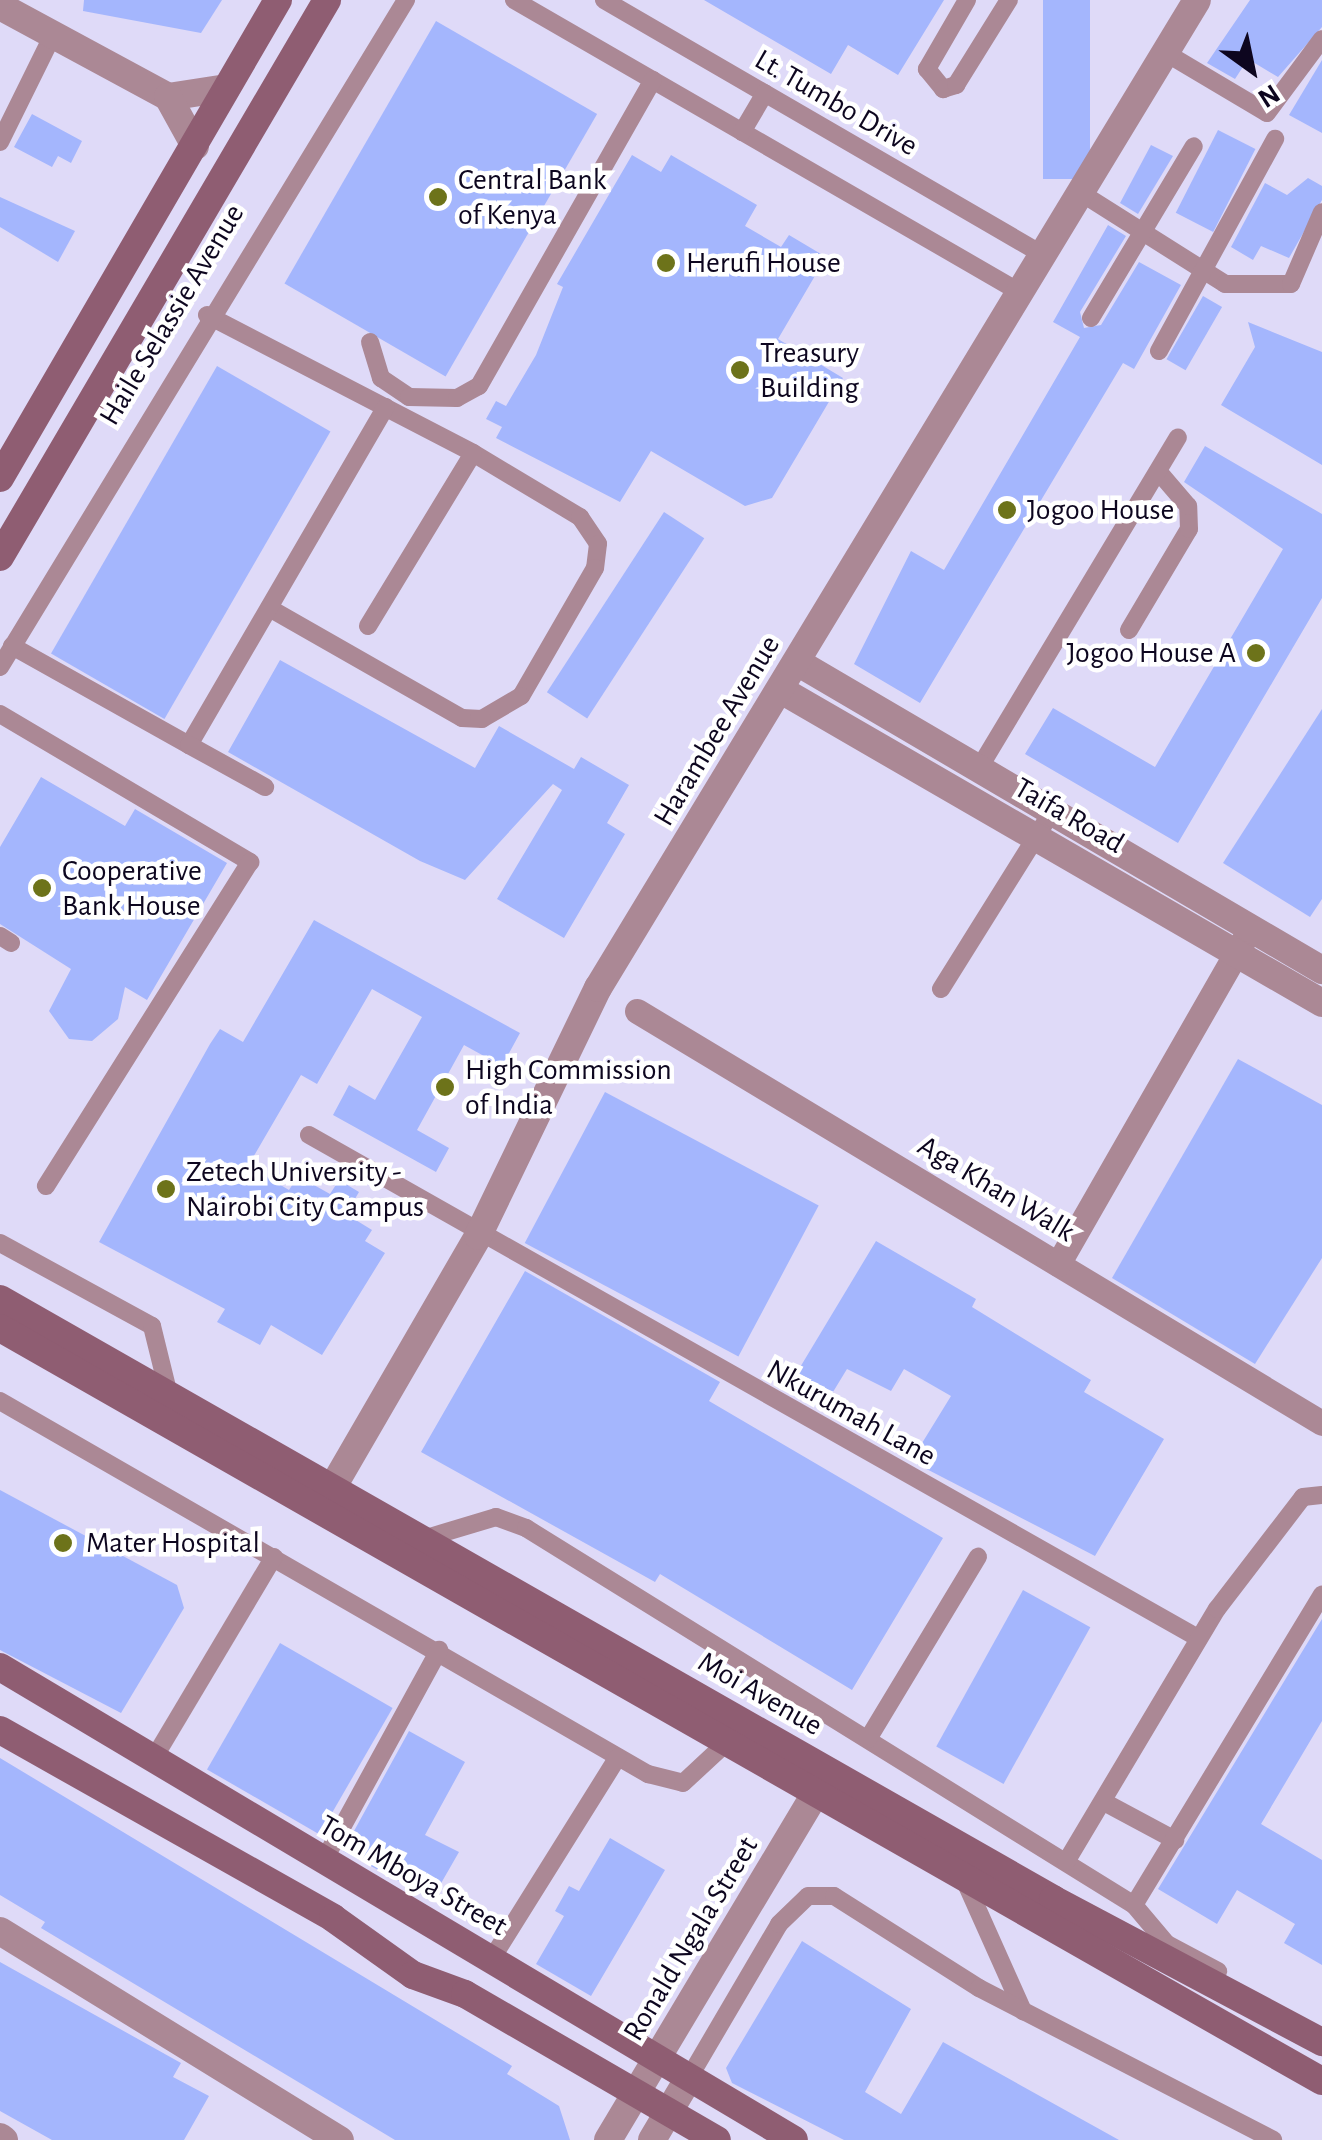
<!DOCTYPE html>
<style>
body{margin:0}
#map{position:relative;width:1322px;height:2140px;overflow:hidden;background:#dfdaf8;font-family:"Alegreya Sans",sans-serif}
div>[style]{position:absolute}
.building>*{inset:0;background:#a4b6fd;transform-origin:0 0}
.service>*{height:18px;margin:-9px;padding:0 9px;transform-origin:9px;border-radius:9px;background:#ab8895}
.pedestrian>*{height:25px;margin:-12.5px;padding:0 12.5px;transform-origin:12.5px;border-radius:12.5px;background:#ab8895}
.minor>*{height:28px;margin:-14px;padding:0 14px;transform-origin:14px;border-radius:14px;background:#ab8895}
.tertiary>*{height:28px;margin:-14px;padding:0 14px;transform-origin:14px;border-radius:14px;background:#ab8895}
.secondary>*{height:28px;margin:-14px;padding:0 14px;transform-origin:14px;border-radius:14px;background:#8f5d72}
.dots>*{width:28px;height:28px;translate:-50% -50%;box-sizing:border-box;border:5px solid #fff;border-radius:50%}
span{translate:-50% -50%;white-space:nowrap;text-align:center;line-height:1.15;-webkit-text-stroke:9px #fff;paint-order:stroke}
.street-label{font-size:30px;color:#0d061f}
.poi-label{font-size:30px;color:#0d061f}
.left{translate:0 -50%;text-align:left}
.right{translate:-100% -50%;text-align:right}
.north{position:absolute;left:1202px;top:20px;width:100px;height:100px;-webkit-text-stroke:8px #fff;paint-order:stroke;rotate:147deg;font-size:28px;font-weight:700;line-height:40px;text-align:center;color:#0d061f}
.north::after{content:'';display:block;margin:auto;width:35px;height:45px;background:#0d061f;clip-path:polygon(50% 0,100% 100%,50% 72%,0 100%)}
</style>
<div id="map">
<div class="building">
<i style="clip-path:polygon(84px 0,222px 0,201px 33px,83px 11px)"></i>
<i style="clip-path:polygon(704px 0,944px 0,898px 75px,848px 45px,831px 74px)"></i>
<i style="left:1043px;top:0;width:47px;height:179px"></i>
<i style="clip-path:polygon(1250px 0,1322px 0,1322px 27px,1278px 77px,1248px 59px,1235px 79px,1207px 63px)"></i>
<i style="left:436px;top:21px;width:186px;height:303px;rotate:30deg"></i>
<i style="clip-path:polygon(1322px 60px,1322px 133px,1289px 115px)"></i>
<i style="clip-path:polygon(32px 114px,82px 141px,71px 163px,58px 156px,52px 167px,14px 147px)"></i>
<i style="left:1218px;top:130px;width:42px;height:93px;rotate:27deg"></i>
<i style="clip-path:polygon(1151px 145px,1173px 156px,1138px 214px,1120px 203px)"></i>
<i style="clip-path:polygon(632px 155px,661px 172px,671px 155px,757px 205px,745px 226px,781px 247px,789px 235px,826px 257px,778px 339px,843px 378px,772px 498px,745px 506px,651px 451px,620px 502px,496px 438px,502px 427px,486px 419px,496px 401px,506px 406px,536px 355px,563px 287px,557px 284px)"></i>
<i style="clip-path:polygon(1308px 178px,1322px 186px,1322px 200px,1289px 258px,1261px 246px,1253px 260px,1231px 247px,1265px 183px,1287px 195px)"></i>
<i style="clip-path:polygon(0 197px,75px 231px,58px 262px,0 227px)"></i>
<i style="clip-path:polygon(1108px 225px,1126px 236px,1080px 312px,1084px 328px,1101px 325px,1139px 262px,1181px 285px,1134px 369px,1123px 363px,920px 703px,854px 664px,911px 551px,944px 570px,1080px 337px,1053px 322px)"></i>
<i style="left:1203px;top:296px;width:22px;height:73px;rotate:30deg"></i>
<i style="clip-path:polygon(1248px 322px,1322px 352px,1322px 465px,1221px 405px,1255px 347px)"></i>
<i style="left:217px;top:366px;width:131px;height:332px;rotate:30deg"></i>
<i style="clip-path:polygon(1205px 446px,1322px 514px,1322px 598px,1178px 843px,1025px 754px,1053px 708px,1155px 767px,1283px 549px,1184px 482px)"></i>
<i style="left:664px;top:512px;width:48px;height:215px;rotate:33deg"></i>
<i style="clip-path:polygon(280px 660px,475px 768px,499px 726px,574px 769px,581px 757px,629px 785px,607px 823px,625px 834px,564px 938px,497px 899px,562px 790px,553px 784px,465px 880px,420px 861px,228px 752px)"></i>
<i style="clip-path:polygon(1322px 709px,1322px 899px,1310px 917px,1223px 863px)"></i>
<i style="clip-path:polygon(41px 777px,125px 826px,135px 809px,227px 863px,147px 1000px,125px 987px,118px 1019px,92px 1041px,69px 1039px,49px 1011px,71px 969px,0 924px,0 847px)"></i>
<i style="clip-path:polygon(314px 920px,520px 1033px,502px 1066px,464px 1045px,417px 1130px,449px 1148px,436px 1172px,333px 1115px,349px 1085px,375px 1100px,422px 1017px,372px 989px,317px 1084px,301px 1075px,248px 1166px,289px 1190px,298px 1176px,330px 1194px,339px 1180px,359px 1192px,346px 1214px,372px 1230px,365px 1241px,385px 1253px,322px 1355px,271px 1325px,260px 1345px,217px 1322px,225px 1309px,99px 1242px,210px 1044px,220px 1029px,243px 1042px)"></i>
<i style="clip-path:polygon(1238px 1059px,1322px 1105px,1322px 1258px,1255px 1364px,1112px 1278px)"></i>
<i style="left:605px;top:1092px;width:242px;height:171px;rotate:28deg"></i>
<i style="clip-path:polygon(876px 1241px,976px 1299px,972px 1307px,1091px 1380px,1084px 1392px,1164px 1439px,1095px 1556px,911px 1461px,951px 1396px,904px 1369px,891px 1391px,847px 1369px,822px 1410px,787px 1389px)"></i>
<i style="clip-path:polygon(525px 1271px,720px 1382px,709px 1401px,943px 1538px,852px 1690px,660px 1574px,655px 1582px,421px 1452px)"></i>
<i style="clip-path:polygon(0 1490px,177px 1585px,184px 1608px,121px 1713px,0 1650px)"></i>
<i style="left:1023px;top:1590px;width:77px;height:179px;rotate:29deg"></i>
<i style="clip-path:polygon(1322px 1619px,1322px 1721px,1261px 1824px,1322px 1860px,1322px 1965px,1284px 1943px,1295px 1924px,1237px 1890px,1217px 1924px,1158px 1889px)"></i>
<i style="left:280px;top:1643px;width:130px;height:146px;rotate:30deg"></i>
<i style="clip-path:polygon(409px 1731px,465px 1762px,425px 1835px,459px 1852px,432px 1899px,343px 1851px)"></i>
<i style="clip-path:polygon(0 1758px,512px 2066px,507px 2074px,559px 2106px,570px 2140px,395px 2140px,41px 1928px,45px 1922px,0 1895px)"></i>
<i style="clip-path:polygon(610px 1838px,665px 1870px,591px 1996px,536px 1964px,564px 1916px,555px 1911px,569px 1886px,579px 1891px)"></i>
<i style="clip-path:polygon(802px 1941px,911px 2009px,865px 2092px,901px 2114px,943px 2042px,1119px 2140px,844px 2140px,732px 2083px,726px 2068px)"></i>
<i style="clip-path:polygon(0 1962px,181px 2063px,173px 2077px,209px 2096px,184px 2140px,52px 2140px,0 2111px)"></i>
</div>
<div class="service">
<i style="left:514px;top:0;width:580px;rotate:30.01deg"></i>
<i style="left:604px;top:0;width:504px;rotate:30.13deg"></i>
<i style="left:967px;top:0;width:80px;rotate:120.1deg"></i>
<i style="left:927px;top:69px;width:26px;rotate:51deg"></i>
<i style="left:943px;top:89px;width:14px;rotate:-17deg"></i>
<i style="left:956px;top:85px;width:100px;rotate:-58.1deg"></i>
<i style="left:1166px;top:53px;width:117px;rotate:30.7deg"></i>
<i style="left:1267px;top:113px;width:92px;rotate:-53.4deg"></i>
<i style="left:742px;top:132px;width:45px;rotate:-59.5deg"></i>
<i style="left:0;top:142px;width:117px;rotate:-63.7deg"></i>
<i style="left:1078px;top:191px;width:174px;rotate:32.3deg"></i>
<i style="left:1225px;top:284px;width:66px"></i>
<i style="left:1291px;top:284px;width:78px;rotate:-66.7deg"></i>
<i style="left:207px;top:315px;width:300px;rotate:27.4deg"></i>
<i style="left:473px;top:453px;width:125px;rotate:30.9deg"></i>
<i style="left:580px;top:517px;width:32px;rotate:56deg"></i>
<i style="left:598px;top:544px;width:24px;rotate:97deg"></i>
<i style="left:595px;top:568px;width:148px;rotate:120deg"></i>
<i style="left:521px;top:696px;width:45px;rotate:149.5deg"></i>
<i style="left:482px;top:719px;width:20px;rotate:-177deg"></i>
<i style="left:462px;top:718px;width:222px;rotate:-150.3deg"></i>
<i style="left:1091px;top:318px;width:200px;rotate:-59.1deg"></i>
<i style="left:370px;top:342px;width:38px;rotate:73deg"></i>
<i style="left:381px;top:378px;width:34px;rotate:34deg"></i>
<i style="left:409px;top:397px;width:48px;rotate:1.2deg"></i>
<i style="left:457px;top:398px;width:25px;rotate:-29deg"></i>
<i style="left:479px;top:386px;width:352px;rotate:-60.4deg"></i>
<i style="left:1159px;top:351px;width:242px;rotate:-61.3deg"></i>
<i style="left:368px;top:626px;width:202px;rotate:-58.7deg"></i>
<i style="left:1129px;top:630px;width:117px;rotate:-59.3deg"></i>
<i style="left:1189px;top:529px;width:23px;rotate:-92deg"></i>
<i style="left:1188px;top:506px;width:46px;rotate:-130.6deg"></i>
<i style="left:12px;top:646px;width:203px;rotate:29.2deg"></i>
<i style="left:189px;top:745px;width:391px;rotate:-59.8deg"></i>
<i style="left:0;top:667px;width:781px;rotate:-58.67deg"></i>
<i style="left:0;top:714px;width:291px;rotate:30.6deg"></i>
<i style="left:250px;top:862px;width:383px;rotate:122.2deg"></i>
<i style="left:189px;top:745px;width:87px;rotate:28.9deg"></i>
<i style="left:978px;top:770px;width:388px;rotate:-59deg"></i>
<i style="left:0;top:936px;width:13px;rotate:32deg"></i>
<i style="left:941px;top:989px;width:208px;rotate:-58deg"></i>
<i style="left:309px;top:1135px;width:1021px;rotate:29.5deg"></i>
<i style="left:0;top:1243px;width:173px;rotate:28.6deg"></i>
<i style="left:152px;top:1326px;width:71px;rotate:76.2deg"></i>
<i style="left:0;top:1401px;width:748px;rotate:29.93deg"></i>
<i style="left:648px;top:1774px;width:36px;rotate:14deg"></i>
<i style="left:683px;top:1783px;width:59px;rotate:-42.9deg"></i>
<i style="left:423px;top:1539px;width:76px;rotate:-16.8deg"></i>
<i style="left:496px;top:1517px;width:32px;rotate:20deg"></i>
<i style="left:526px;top:1528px;width:715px;rotate:31.8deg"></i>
<i style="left:1134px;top:1905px;width:51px;rotate:49.8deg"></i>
<i style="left:1167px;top:1944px;width:58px;rotate:27.9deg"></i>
<i style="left:868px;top:1739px;width:213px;rotate:-58.9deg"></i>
<i style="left:154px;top:1758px;width:234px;rotate:-59.2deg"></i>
<i style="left:1104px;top:1802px;width:81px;rotate:28.2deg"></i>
<i style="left:323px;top:1862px;width:242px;rotate:-61.3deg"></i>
<i style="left:1066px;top:1862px;width:295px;rotate:-59.2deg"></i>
<i style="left:1217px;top:1609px;width:141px;rotate:-52.5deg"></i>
<i style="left:1303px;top:1497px;width:19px;rotate:-6deg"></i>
<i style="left:964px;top:1879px;width:145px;rotate:65.9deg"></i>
<i style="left:1134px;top:1905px;width:363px;rotate:-58.8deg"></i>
<i style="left:491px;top:1960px;width:239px;rotate:-58deg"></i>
<i style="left:690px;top:2076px;width:176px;rotate:-59.6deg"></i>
<i style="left:779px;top:1924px;width:40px;rotate:-44deg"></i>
<i style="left:808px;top:1896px;width:26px"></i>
<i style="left:834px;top:1896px;width:172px;rotate:32.4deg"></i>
<i style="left:979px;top:1988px;width:331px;rotate:27.3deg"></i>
</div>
<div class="pedestrian">
<i style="left:637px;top:1011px;width:799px;rotate:31.03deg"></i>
<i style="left:1058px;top:1264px;width:376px;rotate:-60.2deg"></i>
</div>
<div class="minor">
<i style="left:0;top:6px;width:191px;rotate:28.4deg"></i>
<i style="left:168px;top:97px;width:59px;rotate:-8.8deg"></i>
<i style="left:168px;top:97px;width:56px;rotate:61.1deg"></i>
<i style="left:797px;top:662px;width:609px;rotate:30.4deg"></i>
<i style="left:781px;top:690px;width:625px;rotate:30.05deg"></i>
<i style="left:0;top:1931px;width:399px;rotate:31.6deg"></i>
<i style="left:0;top:2137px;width:5px;rotate:37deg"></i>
</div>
<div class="tertiary">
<i style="left:320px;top:1509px;width:315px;rotate:-59.9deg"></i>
<i style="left:478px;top:1236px;width:276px;rotate:-64.2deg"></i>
<i style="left:598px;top:988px;width:1155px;rotate:-58.77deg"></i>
<i style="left:608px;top:2140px;width:428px;rotate:-59.1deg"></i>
<i style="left:652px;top:2140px;width:74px;rotate:-59.3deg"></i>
</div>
<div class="secondary">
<i style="left:0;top:478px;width:553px;rotate:-59.82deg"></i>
<i style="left:0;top:557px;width:646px;rotate:-59.58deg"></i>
<i style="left:0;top:1299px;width:1212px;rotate:29.67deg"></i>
<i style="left:1053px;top:1899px;width:305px;rotate:28deg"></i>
<i style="left:0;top:1328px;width:1521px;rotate:29.67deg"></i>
<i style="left:0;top:1667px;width:924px;rotate:30.78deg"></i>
<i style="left:0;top:1730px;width:382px;rotate:29.4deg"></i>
<i style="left:333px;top:1918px;width:98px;rotate:35.5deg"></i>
<i style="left:413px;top:1975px;width:55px;rotate:20.1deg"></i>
<i style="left:465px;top:1994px;width:291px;rotate:30.1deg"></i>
</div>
<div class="dots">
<i style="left:438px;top:197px;background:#6d731a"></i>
<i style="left:666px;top:263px;background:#6d731a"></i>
<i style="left:740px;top:370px;background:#6d731a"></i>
<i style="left:1007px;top:510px;background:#6d731a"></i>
<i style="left:1256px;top:653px;background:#6d731a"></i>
<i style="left:42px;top:888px;background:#6d731a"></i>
<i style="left:445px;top:1087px;background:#6d731a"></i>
<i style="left:166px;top:1189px;background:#6d731a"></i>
<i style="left:63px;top:1543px;background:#6d731a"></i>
</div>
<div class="street-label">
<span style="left:836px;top:103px;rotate:30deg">Lt. Tumbo Drive</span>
<span style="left:172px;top:315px;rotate:-59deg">Haile Selassie Avenue</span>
<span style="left:717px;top:731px;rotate:-59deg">Harambee Avenue</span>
<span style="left:1069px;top:816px;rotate:30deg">Taifa Road</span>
<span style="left:996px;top:1189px;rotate:31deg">Aga Khan Walk</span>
<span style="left:851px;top:1413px;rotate:29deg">Nkurumah Lane</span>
<span style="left:760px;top:1694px;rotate:30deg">Moi Avenue</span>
<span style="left:413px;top:1876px;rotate:30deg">Tom Mboya Street</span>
<span style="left:691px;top:1939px;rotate:-59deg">Ronald Ngala Street</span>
</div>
<div class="poi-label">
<span class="left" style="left:458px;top:197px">Central Bank<br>of Kenya</span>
<span class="left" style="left:686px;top:263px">Herufi House</span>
<span class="left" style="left:760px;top:370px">Treasury<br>Building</span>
<span class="left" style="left:1027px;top:510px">Jogoo House</span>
<span class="right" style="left:1236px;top:653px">Jogoo House A</span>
<span class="left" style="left:62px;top:888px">Cooperative<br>Bank House</span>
<span class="left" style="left:465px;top:1087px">High Commission<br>of India</span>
<span class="left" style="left:186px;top:1189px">Zetech University -<br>Nairobi City Campus</span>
<span class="left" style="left:86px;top:1543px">Mater Hospital</span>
</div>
<div class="north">N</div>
</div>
